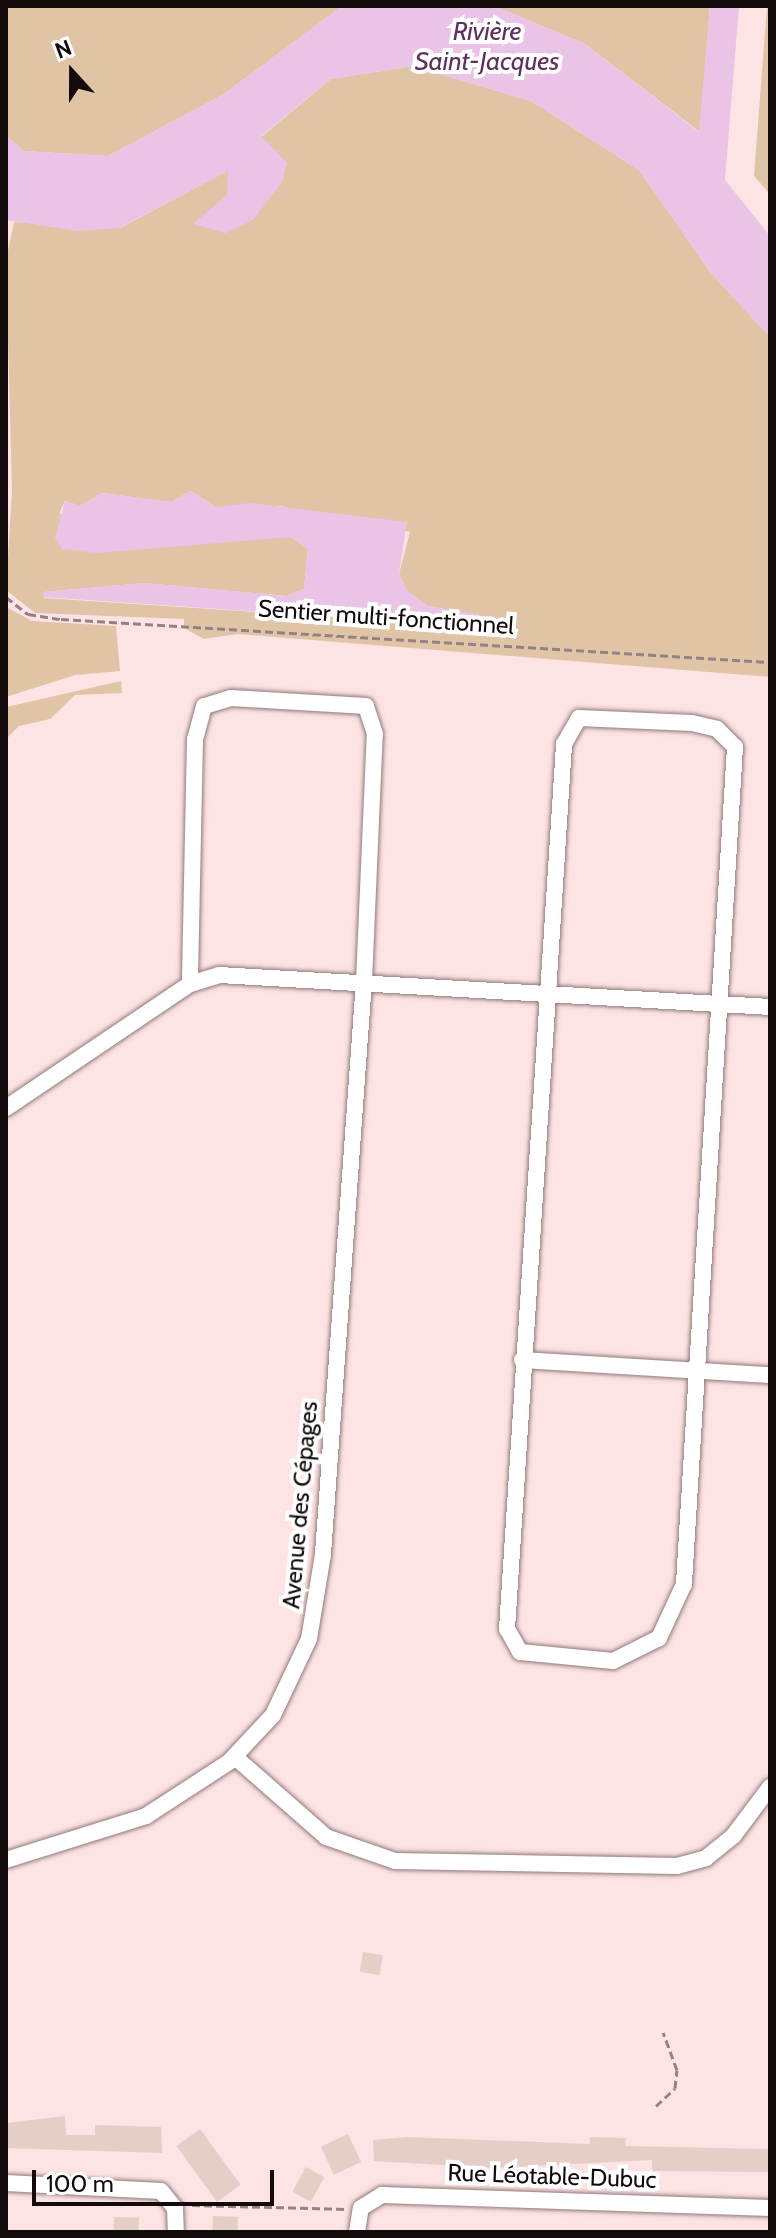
<!DOCTYPE html>
<meta charset="utf-8">
<style>
body{margin:0}
#map{position:relative;width:776px;height:2238px;overflow:hidden;background:#fde3e3;font-family:Cabin,sans-serif}
div>[style]{position:absolute}
.green>*{inset:0;background:#dfc4a6}
.water>*{inset:0;background:#e9c4e7}
.building>*{inset:0;background:#e4cec5;transform-origin:0 0}
.path>*{height:3px;margin-top:-1.5px;transform-origin:0;background:repeating-linear-gradient(90deg,#948282 0 8px,transparent 0 12px)}
.roads{filter:drop-shadow(0 0 2px #917a7a) drop-shadow(0 0 2px #917a7a)}
.minor>*{height:16px;margin:-8px;padding:0 8px;transform-origin:8px;border-radius:8px;background:#fff}
span{translate:-50% -50%;white-space:nowrap;text-align:center;line-height:1.15;-webkit-text-stroke:8px #fff;paint-order:stroke}
.street-label{font-size:24px;color:#130b0b}
.water-label{font-size:26px;color:#5e305d;font-style:italic}
.frame{position:absolute;inset:0;border:8px solid #130b0b;pointer-events:none}
.north{position:absolute;left:32px;top:32px;width:80px;height:80px;-webkit-text-stroke:6px #fff;paint-order:stroke;rotate:339deg;font-size:22px;font-weight:700;line-height:32px;text-align:center;color:#130b0b}
.north::after{content:'';display:block;margin:auto;width:28px;height:36px;background:#130b0b;clip-path:polygon(50% 0,100% 100%,50% 72%,0 100%)}
.scale{position:absolute;left:32px;top:2170px;width:242px;height:36px;box-sizing:border-box;border:4px solid #130b0b;border-top:0;padding-left:10px;font-size:24px;line-height:28px;white-space:nowrap;color:#130b0b;-webkit-text-stroke:6px #fff;paint-order:stroke}
</style>
<div id="map">
<div class="green">
<i style="clip-path:polygon(6px 6px,342px 6px,224px 94px,108px 156px,24px 151px,6px 136px)"></i>
<i style="clip-path:polygon(494px 6px,710px 6px,700px 132px,585px 44px)"></i>
<i style="clip-path:polygon(767px 6px,770px 6px,770px 194px,754px 176px)"></i>
<i style="clip-path:polygon(evenodd,413px 66px,531px 101px,639px 170px,711px 273px,770px 337px,770px 677px,237px 634px,204px 639px,184px 628px,184px 619px,35px 613px,6px 590px,12px 492px,6px 260px,14px 222px,120px 228px,229px 170px,226px 233px,275px 151px,261px 137px,331px 79px,413px 66px,191px 491px,215px 507px,279px 506px,410px 532px,399px 574px,407px 591px,428px 606px,480px 615px,483px 627px,44px 598px,44px 592px,144px 583px,287px 596px,304px 589px,308px 549px,291px 537px,59px 514px,65px 501px,80px 506px,102px 493px,171px 502px,191px 491px)"></i>
<i style="clip-path:polygon(6px 607px,32px 621px,116px 626px,120px 671px,75px 675px,6px 697px)"></i>
<i style="clip-path:polygon(121px 681px,122px 693px,75px 695px,50px 719px,19px 726px,6px 739px,6px 707px)"></i>
</div>
<div class="water">
<i style="clip-path:polygon(342px 6px,494px 6px,585px 44px,699px 132px,710px 6px,739px 6px,725px 180px,770px 236px,770px 337px,711px 273px,639px 170px,531px 101px,413px 66px,331px 79px,261px 136px,287px 163px,282px 182px,253px 220px,226px 233px,193px 224px,227px 195px,228px 171px,119px 228px,77px 231px,6px 220px,6px 136px,24px 151px,108px 156px,224px 94px)"></i>
<i style="clip-path:polygon(191px 491px,215px 507px,250px 503px,407px 522px,399px 574px,407px 591px,428px 606px,481px 615px,484px 627px,43px 597px,44px 592px,144px 583px,287px 596px,304px 589px,308px 549px,291px 537px,97px 553px,62px 549px,55px 538px,65px 501px,80px 506px,102px 493px,171px 502px)"></i>
</div>
<div class="building">
<i style="left:363px;top:1952px;width:20px;height:20px;rotate:9deg"></i>
<i style="clip-path:polygon(65px 2116px,66px 2135px,95px 2135px,95px 2125px,161px 2127px,162px 2153px,6px 2148px,6px 2123px)"></i>
<i style="left:200px;top:2129px;width:69px;height:29px;rotate:54deg"></i>
<i style="left:348px;top:2134px;width:31px;height:30px;rotate:65deg"></i>
<i style="clip-path:polygon(407px 2137px,590px 2144px,590px 2137px,626px 2138px,625px 2146px,770px 2149px,770px 2172px,652px 2171px,652px 2160px,493px 2168px,374px 2161px,373px 2140px)"></i>
<i style="left:306px;top:2167px;width:21px;height:28px;rotate:29deg"></i>
<i style="left:213px;top:2216px;width:25px;height:16px;rotate:2deg"></i>
<i style="left:114px;top:2217px;width:25px;height:15px;rotate:2deg"></i>
</div>
<div class="path">
<i style="left:6px;top:597px;width:28px;rotate:38deg"></i>
<i style="left:28px;top:614px;width:33px;rotate:9deg"></i>
<i style="left:61px;top:619px;width:710px;rotate:3.47deg"></i>
<i style="left:656px;top:2106px;width:26px;rotate:-43deg"></i>
<i style="left:675px;top:2088px;width:18px;rotate:-84deg"></i>
<i style="left:677px;top:2070px;width:40px;rotate:-110.2deg"></i>
<i style="left:192px;top:2205px;width:155px;rotate:1.5deg"></i>
</div>
<div class="roads">
<div class="minor">
<i style="left:579px;top:718px;width:113px;rotate:2.5deg"></i>
<i style="left:692px;top:723px;width:26px;rotate:13deg"></i>
<i style="left:717px;top:729px;width:25px;rotate:45deg"></i>
<i style="left:735px;top:747px;width:839px;rotate:93.49deg"></i>
<i style="left:684px;top:1584px;width:60px;rotate:114.8deg"></i>
<i style="left:659px;top:1638px;width:51px;rotate:153.4deg"></i>
<i style="left:613px;top:1661px;width:93px;rotate:-174.5deg"></i>
<i style="left:520px;top:1652px;width:26px;rotate:-119deg"></i>
<i style="left:507px;top:1629px;width:887px;rotate:-86.31deg"></i>
<i style="left:564px;top:744px;width:30px;rotate:-60deg"></i>
<i style="left:6px;top:1108px;width:222px;rotate:-34deg"></i>
<i style="left:190px;top:984px;width:30px;rotate:-17deg"></i>
<i style="left:219px;top:975px;width:552px;rotate:3.32deg"></i>
<i style="left:522px;top:1360px;width:248px;rotate:3.5deg"></i>
<i style="left:235px;top:1757px;width:121px;rotate:41.3deg"></i>
<i style="left:326px;top:1837px;width:73px;rotate:19.2deg"></i>
<i style="left:395px;top:1861px;width:282px;rotate:1deg"></i>
<i style="left:677px;top:1866px;width:30px;rotate:-15deg"></i>
<i style="left:706px;top:1858px;width:36px;rotate:-39deg"></i>
<i style="left:734px;top:1835px;width:60px;rotate:-53.1deg"></i>
<i style="left:6px;top:1860px;width:147px;rotate:-17.4deg"></i>
<i style="left:146px;top:1816px;width:99px;rotate:-33deg"></i>
<i style="left:229px;top:1762px;width:64px;rotate:-46.9deg"></i>
<i style="left:273px;top:1715px;width:84px;rotate:-64.7deg"></i>
<i style="left:309px;top:1639px;width:86px;rotate:-80.6deg"></i>
<i style="left:323px;top:1554px;width:574px;rotate:-85.91deg"></i>
<i style="left:364px;top:981px;width:247px;rotate:-87.5deg"></i>
<i style="left:375px;top:734px;width:29px;rotate:-108deg"></i>
<i style="left:366px;top:706px;width:135px;rotate:-176.6deg"></i>
<i style="left:231px;top:698px;width:28px;rotate:163deg"></i>
<i style="left:204px;top:706px;width:34px;rotate:105deg"></i>
<i style="left:195px;top:739px;width:245px;rotate:91.2deg"></i>
<i style="left:6px;top:2183px;width:155px;rotate:3deg"></i>
<i style="left:161px;top:2191px;width:22px;rotate:51deg"></i>
<i style="left:175px;top:2208px;width:24px;rotate:88deg"></i>
<i style="left:357px;top:2232px;width:24px;rotate:-81deg"></i>
<i style="left:361px;top:2208px;width:25px;rotate:-32deg"></i>
<i style="left:382px;top:2195px;width:388px;rotate:1.9deg"></i>
</div>
</div>
<div class="street-label">
<span style="left:386px;top:617px;rotate:4deg">Sentier multi-fonctionnel</span>
<span style="left:300px;top:1505px;rotate:-85deg">Avenue des Cépages</span>
<span style="left:552px;top:2176px;rotate:2deg">Rue Léotable-Dubuc</span>
</div>
<div class="water-label">
<span style="left:487px;top:47px">Rivière<br>Saint-Jacques</span>
</div>
<div class="frame"></div>
<div class="north">N</div>
<div class="scale">100 m</div>
</div>
